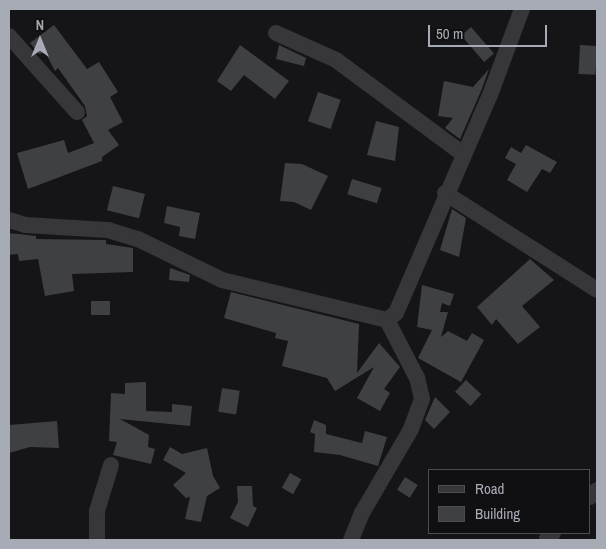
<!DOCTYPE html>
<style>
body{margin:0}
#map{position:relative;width:606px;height:549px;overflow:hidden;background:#151416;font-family:"Archivo Narrow",sans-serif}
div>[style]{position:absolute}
.building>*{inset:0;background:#3f4043;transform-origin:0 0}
.minor>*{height:16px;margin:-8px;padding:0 8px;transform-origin:8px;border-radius:8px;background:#36363b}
span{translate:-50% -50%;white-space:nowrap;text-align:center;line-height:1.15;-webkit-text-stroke:4px #100f11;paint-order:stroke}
.frame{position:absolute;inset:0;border:10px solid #a7abb5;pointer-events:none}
.legend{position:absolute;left:428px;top:469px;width:162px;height:65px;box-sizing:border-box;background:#100f11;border:1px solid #4c4d53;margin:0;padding:6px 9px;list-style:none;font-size:15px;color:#a7abb5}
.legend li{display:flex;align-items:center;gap:10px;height:25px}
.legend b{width:25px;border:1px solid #4c4d53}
.north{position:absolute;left:15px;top:15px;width:50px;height:50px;-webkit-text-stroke:4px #100f11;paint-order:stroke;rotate:0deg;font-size:14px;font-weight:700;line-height:20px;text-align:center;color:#a7abb5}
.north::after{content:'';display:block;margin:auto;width:18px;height:22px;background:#a7abb5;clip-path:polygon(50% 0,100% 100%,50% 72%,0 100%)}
.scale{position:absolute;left:428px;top:25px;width:119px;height:22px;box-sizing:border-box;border:2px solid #a7abb5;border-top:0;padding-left:6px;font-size:15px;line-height:18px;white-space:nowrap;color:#a7abb5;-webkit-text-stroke:4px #100f11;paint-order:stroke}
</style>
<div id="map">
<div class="building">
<i style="clip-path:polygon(54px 25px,87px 69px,99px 62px,118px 92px,110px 97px,123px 122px,108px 130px,119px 145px,102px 157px,102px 161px,28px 189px,17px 153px,64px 140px,68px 153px,94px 143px,82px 120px,87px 116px,85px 106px,58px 68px,55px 71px,45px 52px,39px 54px,30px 43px)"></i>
<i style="left:471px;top:27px;width:35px;height:13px;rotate:49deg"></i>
<i style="clip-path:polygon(240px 45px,289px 81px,275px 99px,244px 75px,231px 91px,217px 81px)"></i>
<i style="clip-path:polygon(279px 45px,306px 58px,304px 66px,276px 59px)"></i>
<i style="left:580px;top:45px;width:17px;height:29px;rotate:3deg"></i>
<i style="clip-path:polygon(489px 69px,481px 91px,460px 139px,445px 128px,453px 118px,438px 116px,444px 81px,473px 87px)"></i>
<i style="left:318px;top:92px;width:24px;height:31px;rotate:19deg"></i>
<i style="clip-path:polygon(376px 121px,399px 127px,395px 161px,367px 155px)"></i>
<i style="clip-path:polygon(526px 145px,557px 162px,550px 173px,542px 169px,527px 192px,507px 180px,516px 164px,505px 158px,511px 147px,521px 153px)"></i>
<i style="clip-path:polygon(285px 163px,302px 164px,328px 176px,311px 210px,294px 202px,280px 201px)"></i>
<i style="left:352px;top:179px;width:31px;height:16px;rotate:17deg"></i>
<i style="left:113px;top:186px;width:33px;height:25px;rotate:14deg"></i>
<i style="clip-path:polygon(167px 206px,200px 213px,195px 239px,179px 236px,180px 227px,164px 223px)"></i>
<i style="clip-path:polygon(452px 209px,466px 218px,459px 257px,440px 250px)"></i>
<i style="clip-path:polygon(9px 233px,36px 236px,36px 239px,106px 240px,106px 244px,133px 248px,133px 272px,72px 274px,74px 291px,45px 296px,38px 259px,19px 261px,18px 254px,9px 255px)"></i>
<i style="clip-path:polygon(530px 259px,554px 280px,522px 306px,540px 327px,518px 344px,496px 319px,492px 325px,477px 307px)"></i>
<i style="clip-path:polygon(170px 268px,190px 275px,189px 282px,169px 280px)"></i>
<i style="clip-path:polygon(422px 285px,454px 294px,450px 306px,442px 303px,440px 312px,448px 312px,441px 337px,448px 331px,467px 341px,472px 333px,484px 340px,461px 382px,418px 358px,432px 330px,417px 327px)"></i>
<i style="clip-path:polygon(231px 292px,359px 324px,357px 373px,379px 343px,400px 367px,384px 389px,390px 393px,380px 411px,357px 398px,374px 367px,335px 391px,327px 378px,282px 366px,288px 341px,275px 338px,276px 333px,224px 318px)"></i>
<i style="left:91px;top:301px;width:19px;height:14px"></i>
<i style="left:466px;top:380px;width:21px;height:16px;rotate:43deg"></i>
<i style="clip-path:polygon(146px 382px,146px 411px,172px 412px,172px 404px,192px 406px,190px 426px,120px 419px,149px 435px,148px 447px,155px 449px,151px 464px,113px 455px,117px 442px,109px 441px,111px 393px,125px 394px,125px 383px)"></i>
<i style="left:222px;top:388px;width:18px;height:24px;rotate:9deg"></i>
<i style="clip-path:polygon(435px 397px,450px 412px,434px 429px,425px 420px)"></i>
<i style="clip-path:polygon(314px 420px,326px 425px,326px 434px,362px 443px,365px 431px,387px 437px,378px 466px,340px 455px,314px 452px,315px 434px,310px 432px)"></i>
<i style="clip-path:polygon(57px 421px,59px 448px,30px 447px,9px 453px,9px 425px)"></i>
<i style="clip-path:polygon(170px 447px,182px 454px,207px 448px,213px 476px,220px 488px,207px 496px,201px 522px,185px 519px,190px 497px,186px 498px,173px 485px,186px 473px,163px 460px)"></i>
<i style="left:290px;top:473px;width:13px;height:17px;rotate:29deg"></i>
<i style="left:405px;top:477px;width:15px;height:15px;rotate:32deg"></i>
<i style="clip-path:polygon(237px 486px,252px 486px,253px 506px,257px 508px,248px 527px,230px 518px,238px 502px)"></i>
</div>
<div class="minor">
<i style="left:276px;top:33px;width:66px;rotate:24.2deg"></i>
<i style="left:336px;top:60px;width:158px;rotate:36.5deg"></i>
<i style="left:9px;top:36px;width:102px;rotate:48.2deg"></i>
<i style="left:445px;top:193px;width:180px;rotate:32.5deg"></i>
<i style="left:9px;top:220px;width:17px;rotate:17deg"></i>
<i style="left:25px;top:225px;width:83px;rotate:3.4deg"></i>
<i style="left:108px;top:230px;width:31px;rotate:17deg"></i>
<i style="left:138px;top:239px;width:93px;rotate:26deg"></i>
<i style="left:222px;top:280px;width:170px;rotate:13.6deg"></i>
<i style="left:387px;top:320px;width:11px;rotate:-38deg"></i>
<i style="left:396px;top:313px;width:237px;rotate:-66.7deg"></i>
<i style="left:490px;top:95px;width:92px;rotate:-69.6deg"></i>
<i style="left:590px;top:497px;width:10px;rotate:-45deg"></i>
<i style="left:547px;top:538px;width:8px;rotate:-40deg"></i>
<i style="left:97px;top:540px;width:29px;rotate:-90deg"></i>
<i style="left:97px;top:511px;width:48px;rotate:-73.1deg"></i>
<i style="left:351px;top:540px;width:29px;rotate:-68deg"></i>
<i style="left:362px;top:513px;width:97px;rotate:-59.7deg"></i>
<i style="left:411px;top:429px;width:32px;rotate:-70deg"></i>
<i style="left:422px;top:399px;width:22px;rotate:-103deg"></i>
<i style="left:417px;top:378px;width:65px;rotate:-117.3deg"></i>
</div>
<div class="frame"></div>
<ul class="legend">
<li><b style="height:6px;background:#36363b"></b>Road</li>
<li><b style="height:14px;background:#3f4043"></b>Building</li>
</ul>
<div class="north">N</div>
<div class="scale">50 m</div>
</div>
